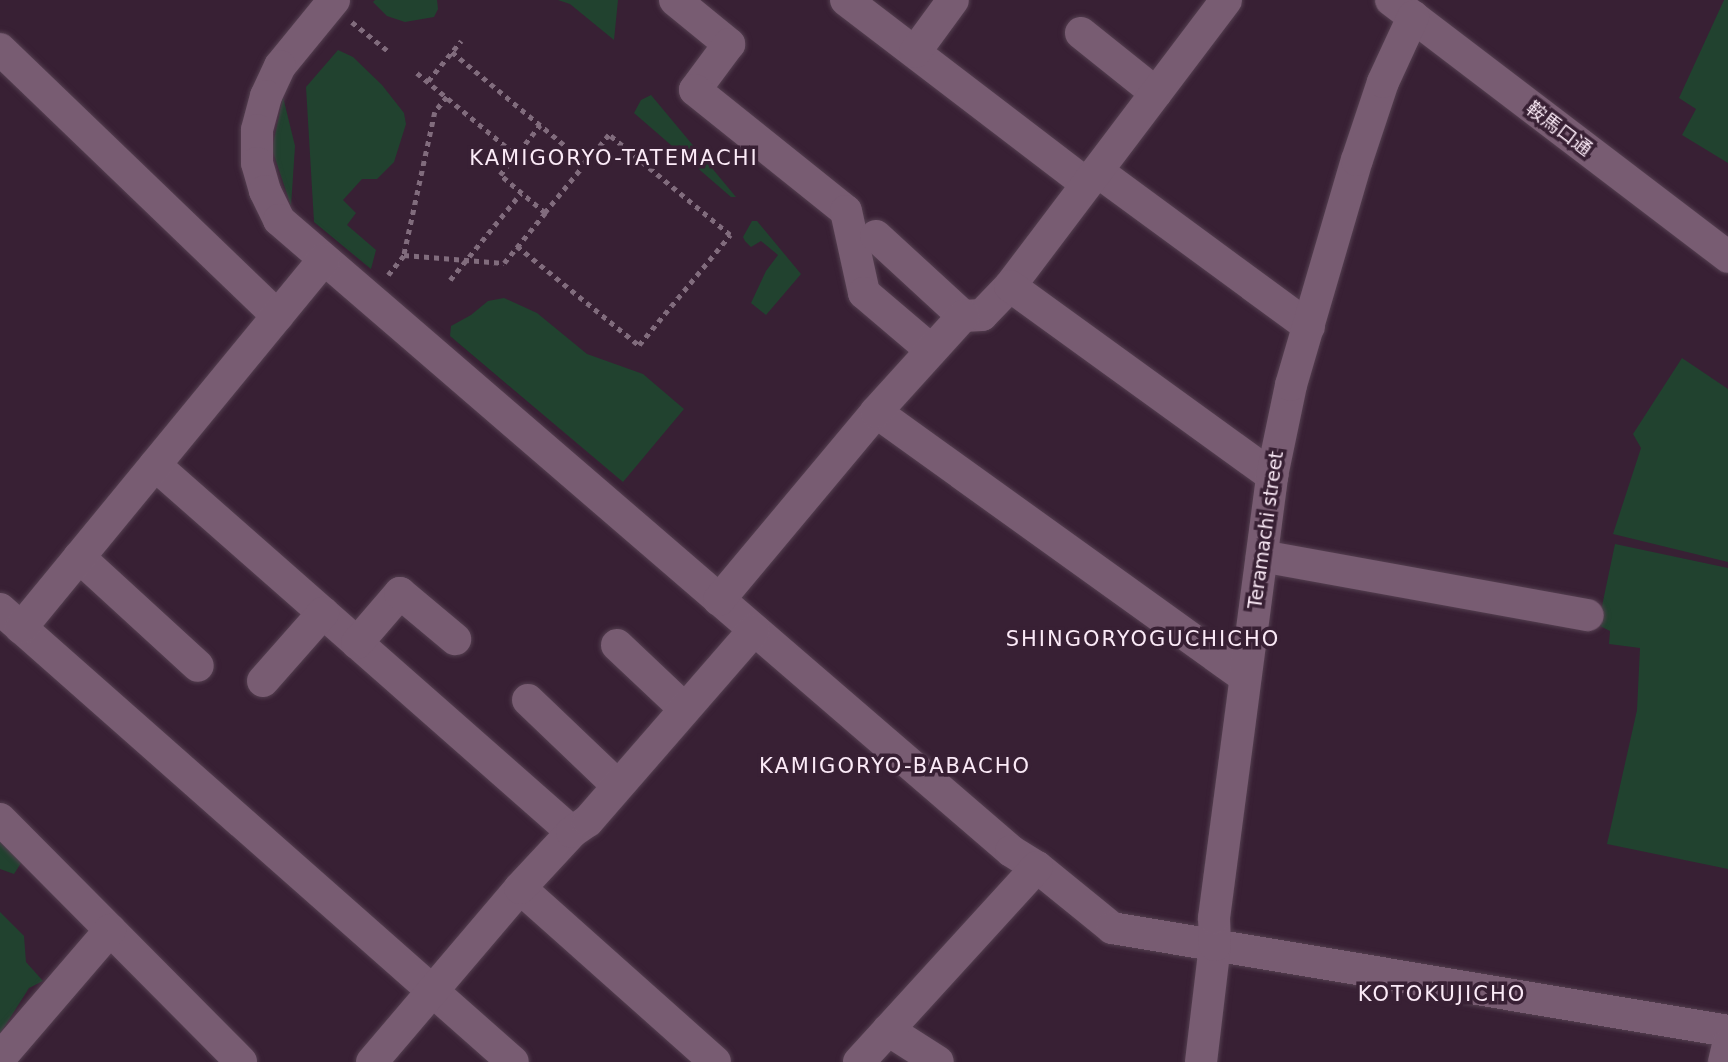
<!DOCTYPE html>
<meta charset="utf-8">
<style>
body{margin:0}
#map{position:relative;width:1728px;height:1062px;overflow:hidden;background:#382034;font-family:"DejaVu Sans","Noto Sans JP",sans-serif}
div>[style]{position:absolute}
.green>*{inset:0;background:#21422f}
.path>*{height:4.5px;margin-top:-2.25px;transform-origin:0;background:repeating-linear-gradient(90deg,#816c7d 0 5px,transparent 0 10px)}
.roads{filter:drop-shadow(0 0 2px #543f50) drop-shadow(0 0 2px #543f50)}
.minor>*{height:32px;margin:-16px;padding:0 16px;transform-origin:16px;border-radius:16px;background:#785c72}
span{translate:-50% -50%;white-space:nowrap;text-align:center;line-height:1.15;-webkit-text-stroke:7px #382034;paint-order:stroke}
.street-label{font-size:19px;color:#fbeaf7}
.neighbourhood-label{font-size:21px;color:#fbeaf7;letter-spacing:2px}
</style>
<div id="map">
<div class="green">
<i style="clip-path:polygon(375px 0,437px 0,438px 9px,434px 17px,405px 22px,387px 16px,373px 2px)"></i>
<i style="clip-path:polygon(558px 0,618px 0,614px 40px,570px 4px)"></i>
<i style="clip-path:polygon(1724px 0,1728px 0,1728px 163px,1682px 135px,1696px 109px,1679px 98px)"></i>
<i style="clip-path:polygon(338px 50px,353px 57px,382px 85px,404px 113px,406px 124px,394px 162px,377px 179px,362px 179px,343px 200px,356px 213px,347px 225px,376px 250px,371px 269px,314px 222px,306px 87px)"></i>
<i style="clip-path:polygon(651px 95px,736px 197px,731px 197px,634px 113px,641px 100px)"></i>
<i style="clip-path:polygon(283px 97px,295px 146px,291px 206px,272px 149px)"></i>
<i style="clip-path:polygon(752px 221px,757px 221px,801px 274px,766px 315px,751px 303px,766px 271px,778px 255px,761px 241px,751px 247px,745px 241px,743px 237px)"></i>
<i style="clip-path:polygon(504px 298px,537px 313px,587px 354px,643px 374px,684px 409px,623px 482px,450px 336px,451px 326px,471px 315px,488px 301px)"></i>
<i style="clip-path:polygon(1682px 358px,1728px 389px,1728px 562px,1613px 534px,1641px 448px,1633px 434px)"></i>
<i style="clip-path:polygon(1615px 544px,1728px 568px,1728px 869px,1607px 844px,1637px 710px,1640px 648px,1609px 644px,1610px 631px,1598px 625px)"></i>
<i style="clip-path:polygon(0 826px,10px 838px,21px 863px,14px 874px,0 869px)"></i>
<i style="clip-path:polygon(0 912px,24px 936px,26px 962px,43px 981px,29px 988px,0 1034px)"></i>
</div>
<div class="path">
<i style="left:352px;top:22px;width:45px;rotate:38.7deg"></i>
<i style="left:452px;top:52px;width:174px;rotate:39.6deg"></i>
<i style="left:586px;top:163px;width:65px;rotate:129.4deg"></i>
<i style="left:545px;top:213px;width:59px;rotate:-139.8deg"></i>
<i style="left:500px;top:175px;width:64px;rotate:-51.3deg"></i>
<i style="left:417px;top:73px;width:129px;rotate:39.6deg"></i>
<i style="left:428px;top:81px;width:52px;rotate:-50.5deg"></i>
<i style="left:447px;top:97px;width:19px;rotate:129deg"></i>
<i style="left:435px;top:112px;width:146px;rotate:102.2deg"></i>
<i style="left:404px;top:255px;width:100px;rotate:4.6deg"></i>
<i style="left:504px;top:263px;width:65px;rotate:-50.6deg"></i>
<i style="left:517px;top:246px;width:157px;rotate:39.1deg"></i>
<i style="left:639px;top:345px;width:143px;rotate:-50.4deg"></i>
<i style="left:730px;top:235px;width:157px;rotate:-140.4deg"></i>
<i style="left:609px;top:135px;width:36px;rotate:129deg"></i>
<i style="left:388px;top:275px;width:26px;rotate:-51deg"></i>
<i style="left:450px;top:280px;width:112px;rotate:-50.8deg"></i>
</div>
<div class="roads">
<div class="minor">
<i style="left:334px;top:0;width:85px;rotate:129.3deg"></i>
<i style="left:280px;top:66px;width:33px;rotate:115deg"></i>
<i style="left:266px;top:96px;width:35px;rotate:105deg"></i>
<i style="left:257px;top:130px;width:33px;rotate:90deg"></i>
<i style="left:257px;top:163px;width:29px;rotate:74deg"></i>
<i style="left:265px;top:191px;width:32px;rotate:64deg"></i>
<i style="left:279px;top:220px;width:966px;rotate:40.76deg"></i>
<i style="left:1011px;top:851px;width:31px;rotate:32deg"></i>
<i style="left:1037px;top:867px;width:97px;rotate:39.1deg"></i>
<i style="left:1112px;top:928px;width:625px;rotate:9.49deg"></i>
<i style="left:675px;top:0;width:70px;rotate:39.2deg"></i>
<i style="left:729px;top:44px;width:57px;rotate:126.5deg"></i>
<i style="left:695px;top:90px;width:193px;rotate:38.7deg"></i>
<i style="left:846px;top:211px;width:84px;rotate:77.6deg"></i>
<i style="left:864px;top:293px;width:88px;rotate:40.4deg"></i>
<i style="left:846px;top:0;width:303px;rotate:37.4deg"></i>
<i style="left:1391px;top:0;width:424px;rotate:37.3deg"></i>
<i style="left:1081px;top:33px;width:96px;rotate:38.7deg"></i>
<i style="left:0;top:49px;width:385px;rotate:43.9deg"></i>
<i style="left:915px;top:52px;width:64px;rotate:-53.8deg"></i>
<i style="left:1097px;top:171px;width:263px;rotate:36.3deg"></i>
<i style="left:876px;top:236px;width:118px;rotate:42.6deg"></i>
<i style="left:963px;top:316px;width:19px;rotate:-3deg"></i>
<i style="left:982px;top:315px;width:40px;rotate:-46deg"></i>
<i style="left:1010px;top:286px;width:358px;rotate:-52.9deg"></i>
<i style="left:1010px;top:286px;width:324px;rotate:35.9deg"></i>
<i style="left:876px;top:412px;width:453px;rotate:35.7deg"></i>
<i style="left:155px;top:465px;width:555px;rotate:41.35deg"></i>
<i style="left:1262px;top:556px;width:331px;rotate:10.3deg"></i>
<i style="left:79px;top:557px;width:161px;rotate:42.5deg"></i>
<i style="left:719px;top:600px;width:245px;rotate:-50.1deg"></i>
<i style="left:876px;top:412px;width:130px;rotate:-47.8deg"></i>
<i style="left:0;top:609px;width:684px;rotate:41.45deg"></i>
<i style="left:21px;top:628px;width:477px;rotate:-50.6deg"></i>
<i style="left:357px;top:643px;width:66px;rotate:-49.3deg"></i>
<i style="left:400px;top:593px;width:72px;rotate:39.9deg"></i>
<i style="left:617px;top:645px;width:93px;rotate:43.3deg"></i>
<i style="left:263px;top:681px;width:91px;rotate:-48.6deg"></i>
<i style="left:528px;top:700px;width:124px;rotate:43.7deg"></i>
<i style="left:0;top:819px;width:342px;rotate:45.2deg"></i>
<i style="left:520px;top:888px;width:261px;rotate:41.7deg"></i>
<i style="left:888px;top:1030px;width:59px;rotate:32.6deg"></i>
<i style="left:0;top:1058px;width:169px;rotate:-49.3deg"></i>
<i style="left:372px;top:1062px;width:228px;rotate:-49.6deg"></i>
<i style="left:520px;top:888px;width:76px;rotate:-47.1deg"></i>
<i style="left:572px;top:832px;width:19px;rotate:-35deg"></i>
<i style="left:588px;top:821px;width:253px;rotate:-49deg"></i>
<i style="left:859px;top:1062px;width:264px;rotate:-47.6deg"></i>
<i style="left:1201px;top:1062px;width:118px;rotate:-83.2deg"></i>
<i style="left:1215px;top:945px;width:27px;rotate:-92deg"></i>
<i style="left:1214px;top:918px;width:446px;rotate:-82.5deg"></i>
<i style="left:1272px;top:476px;width:93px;rotate:-78.2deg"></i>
<i style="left:1291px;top:385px;width:234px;rotate:-73.7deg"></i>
<i style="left:1357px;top:160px;width:82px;rotate:-71.6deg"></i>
<i style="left:1383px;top:82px;width:72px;rotate:-65.2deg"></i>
<i style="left:1724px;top:1062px;width:18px;rotate:-77deg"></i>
</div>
</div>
<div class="street-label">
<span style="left:1559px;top:129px;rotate:37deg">鞍馬口通</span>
<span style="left:1266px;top:530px;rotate:-82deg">Teramachi street</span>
</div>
<div class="neighbourhood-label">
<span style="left:614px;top:158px">KAMIGORYO-TATEMACHI</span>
<span style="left:1143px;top:639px">SHINGORYOGUCHICHO</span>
<span style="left:895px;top:766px">KAMIGORYO-BABACHO</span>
<span style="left:1442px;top:994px">KOTOKUJICHO</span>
</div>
</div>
